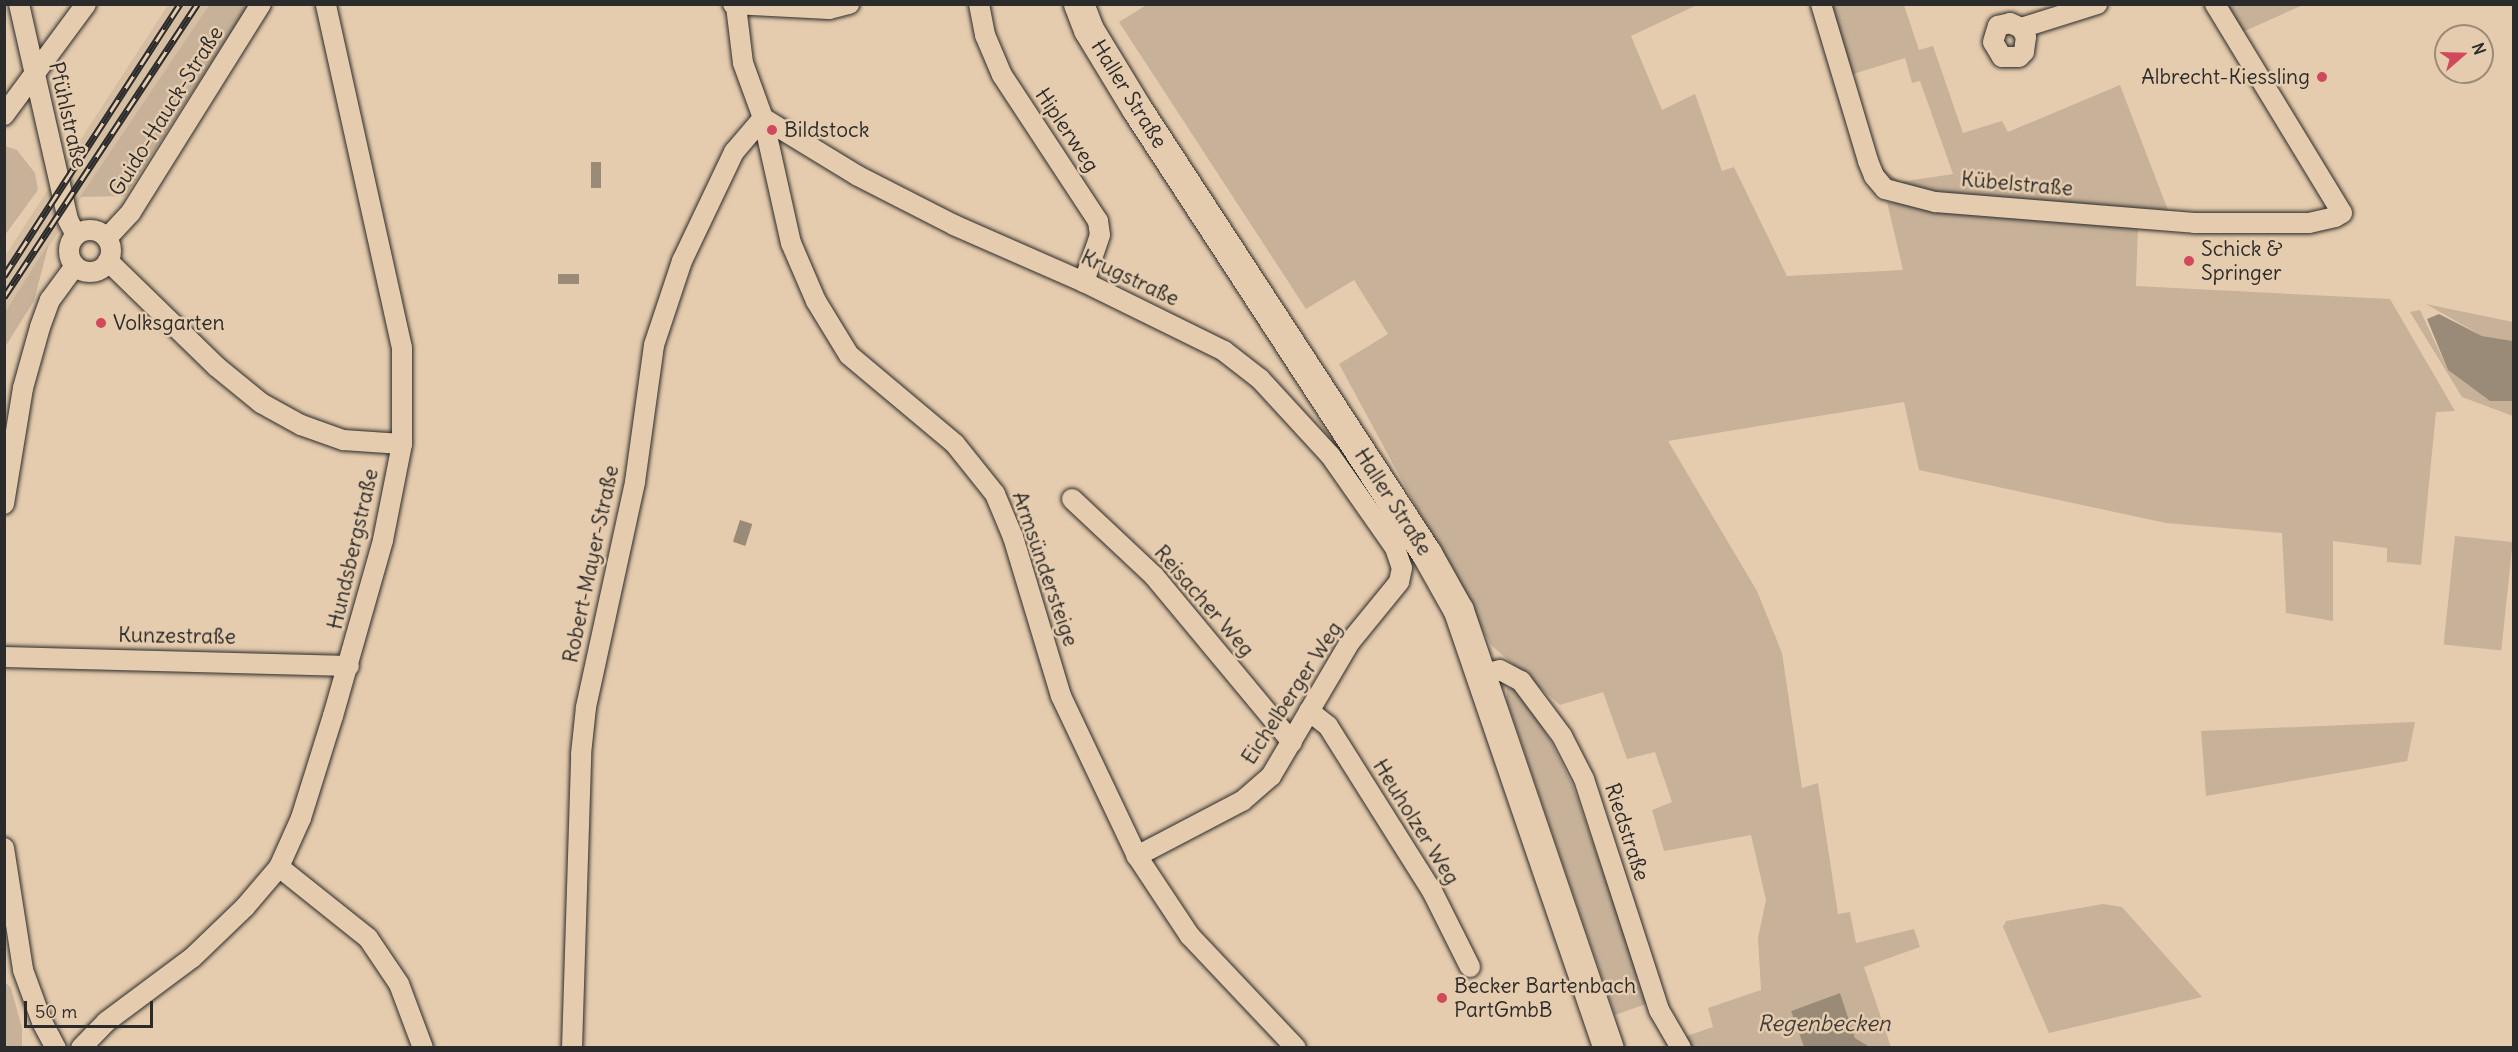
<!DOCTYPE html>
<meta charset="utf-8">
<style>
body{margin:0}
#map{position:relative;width:2518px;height:1052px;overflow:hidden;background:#e6ccae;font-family:Delius,sans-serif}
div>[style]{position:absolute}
.built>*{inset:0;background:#d6bea3}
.green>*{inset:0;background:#c7b199;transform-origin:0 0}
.water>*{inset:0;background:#9a8a78;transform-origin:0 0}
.roads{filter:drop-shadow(0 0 2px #2b2b2b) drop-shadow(0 0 2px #2b2b2b)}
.minor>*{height:20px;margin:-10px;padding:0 10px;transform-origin:10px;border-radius:10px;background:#e6ccae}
.minor>.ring{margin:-10px;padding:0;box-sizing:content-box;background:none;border:20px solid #e6ccae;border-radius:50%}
.primary>*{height:30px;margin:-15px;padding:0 15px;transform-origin:15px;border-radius:15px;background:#e6ccae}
.rail>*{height:7px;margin-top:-3.5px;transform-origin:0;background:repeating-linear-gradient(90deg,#e6ccae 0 14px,#2b2b2b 0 28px);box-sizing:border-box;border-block:2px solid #2b2b2b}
.dots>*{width:16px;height:16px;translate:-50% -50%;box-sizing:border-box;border:3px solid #e6ccae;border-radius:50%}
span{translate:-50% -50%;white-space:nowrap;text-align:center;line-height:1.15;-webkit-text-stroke:5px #e6ccae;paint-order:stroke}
.poi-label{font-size:21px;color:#2b2b2b}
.right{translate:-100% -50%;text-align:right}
.left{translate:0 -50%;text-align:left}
.street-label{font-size:21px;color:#2b2b2b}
.water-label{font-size:22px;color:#413e3a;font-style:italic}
.frame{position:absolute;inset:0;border:6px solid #2b2b2b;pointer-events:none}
.north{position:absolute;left:2434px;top:24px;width:60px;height:60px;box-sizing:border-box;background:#e6ccae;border:2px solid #9b8c7a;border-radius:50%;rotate:70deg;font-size:16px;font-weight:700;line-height:24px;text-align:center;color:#2b2b2b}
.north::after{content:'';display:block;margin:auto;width:21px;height:27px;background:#d1495b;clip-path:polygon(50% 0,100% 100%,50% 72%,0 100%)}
.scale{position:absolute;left:24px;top:1001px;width:129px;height:27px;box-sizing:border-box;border:3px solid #2b2b2b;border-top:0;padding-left:8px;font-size:18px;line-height:21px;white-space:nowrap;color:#2b2b2b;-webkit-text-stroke:4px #e6ccae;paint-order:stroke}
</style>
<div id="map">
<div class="built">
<i style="clip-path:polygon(168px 5px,210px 5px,5px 312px,5px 256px)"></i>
</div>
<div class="green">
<i style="clip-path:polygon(210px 4px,249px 5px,125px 196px,80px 197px)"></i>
<i style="clip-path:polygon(1148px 4px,1697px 5px,1631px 36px,1662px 110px,1695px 94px,1722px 171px,1734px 167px,1787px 276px,1903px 270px,1887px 202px,2138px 226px,2136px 286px,2390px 299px,2455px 411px,2436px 412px,2421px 565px,2387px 562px,2387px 548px,2333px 541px,2333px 621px,2286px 613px,2282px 533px,2166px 523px,1919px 470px,1904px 402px,1668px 441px,1757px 591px,1782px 653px,1802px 788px,1818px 783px,1838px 914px,1850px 912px,1856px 943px,1914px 929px,1920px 947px,1864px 967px,1891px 1047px,1870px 1047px,1855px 1038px,1840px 993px,1791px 1011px,1804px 1047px,1689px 1047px,1681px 1038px,1713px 1027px,1708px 1008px,1761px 990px,1758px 938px,1766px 900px,1751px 835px,1664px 851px,1652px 810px,1672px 802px,1655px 752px,1627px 759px,1603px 692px,1560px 705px,1491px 645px,1339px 364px,1388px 334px,1354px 280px,1306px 309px,1119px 22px)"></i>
<i style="clip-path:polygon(1831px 5px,1904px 5px,1919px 50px,1933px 46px,1963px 133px,2002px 121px,2008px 132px,2120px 85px,2169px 213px,1938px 192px,1918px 194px,1893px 188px,1876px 163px,1900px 182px,1953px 174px,1920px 81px,1912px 83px,1905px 58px,1853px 74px)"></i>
<i style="clip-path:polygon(2220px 5px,2303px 5px,2238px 34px)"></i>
<i style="clip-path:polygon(5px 146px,17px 150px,35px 173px,38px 190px,5px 235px)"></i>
<i style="clip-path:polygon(49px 243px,34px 301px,5px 347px,5px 312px)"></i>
<i style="clip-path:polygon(2426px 304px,2513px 322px,2513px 341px,2482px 336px)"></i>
<i style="clip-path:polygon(2420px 310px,2448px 370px,2490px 401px,2513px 401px,2513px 416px,2462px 397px,2410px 312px)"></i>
<i style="left:2455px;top:536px;width:58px;height:109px;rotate:6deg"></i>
<i style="clip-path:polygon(1507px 688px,1515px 689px,1526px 702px,1550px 740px,1573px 786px,1649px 1003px,1615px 1015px,1507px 701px)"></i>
<i style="clip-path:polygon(2415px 722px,2407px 761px,2206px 796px,2201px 731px)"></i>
<i style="clip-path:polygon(2103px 904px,2122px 907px,2202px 997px,2049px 1033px,2003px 927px,2006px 921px)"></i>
<i style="clip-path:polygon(5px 982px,11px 988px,22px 1028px,22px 1047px,5px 1047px)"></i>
</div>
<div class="water">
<i style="left:591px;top:162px;width:10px;height:26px"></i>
<i style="left:579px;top:274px;width:10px;height:21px;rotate:90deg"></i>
<i style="clip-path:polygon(2439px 314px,2482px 336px,2513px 341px,2513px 401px,2490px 401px,2448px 370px,2427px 319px)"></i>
<i style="left:740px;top:520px;width:13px;height:23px;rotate:18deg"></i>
<i style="clip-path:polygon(1840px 993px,1855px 1038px,1870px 1047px,1804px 1047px,1791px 1011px)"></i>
</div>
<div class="roads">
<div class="minor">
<i style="left:19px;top:4px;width:221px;rotate:77.2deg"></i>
<i style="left:68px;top:220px;width:17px;rotate:62deg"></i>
<i style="left:733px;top:4px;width:96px;rotate:3deg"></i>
<i style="left:829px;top:9px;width:21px;rotate:-14deg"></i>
<i style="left:979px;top:4px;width:32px;rotate:79deg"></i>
<i style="left:985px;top:35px;width:43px;rotate:67deg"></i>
<i style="left:1002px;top:75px;width:175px;rotate:56.7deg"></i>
<i style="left:1098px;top:221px;width:14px;rotate:82deg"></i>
<i style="left:1100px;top:235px;width:50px;rotate:108.8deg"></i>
<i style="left:1821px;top:4px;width:164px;rotate:73.3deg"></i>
<i style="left:1868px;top:161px;width:16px;rotate:68deg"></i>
<i style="left:1874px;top:176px;width:17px;rotate:50deg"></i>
<i style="left:1885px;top:189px;width:52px;rotate:14.6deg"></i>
<i style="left:1935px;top:202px;width:260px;rotate:4.6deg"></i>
<i style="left:2194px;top:223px;width:115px"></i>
<i style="left:2309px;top:223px;width:27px;rotate:-13deg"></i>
<i style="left:2335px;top:217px;width:8px;rotate:-30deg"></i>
<i style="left:2342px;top:213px;width:245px;rotate:-121.3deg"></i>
<i style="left:736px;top:6px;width:57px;rotate:83deg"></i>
<i style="left:743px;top:63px;width:59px;rotate:70deg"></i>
<i style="left:763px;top:118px;width:128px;rotate:77.4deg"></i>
<i style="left:791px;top:243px;width:63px;rotate:66.7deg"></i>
<i style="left:816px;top:301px;width:63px;rotate:58.6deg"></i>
<i style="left:849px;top:355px;width:138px;rotate:40deg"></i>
<i style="left:955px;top:444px;width:64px;rotate:51.3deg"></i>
<i style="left:995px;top:494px;width:47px;rotate:67.3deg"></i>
<i style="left:1013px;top:537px;width:166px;rotate:73.2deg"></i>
<i style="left:1061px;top:696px;width:177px;rotate:64.6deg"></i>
<i style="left:1137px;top:856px;width:96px;rotate:56.5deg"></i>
<i style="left:1190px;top:936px;width:154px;rotate:46.6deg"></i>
<i style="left:2021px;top:28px;width:10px;rotate:61deg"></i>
<i style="left:2026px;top:37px;width:15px;rotate:98deg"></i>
<i style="left:2024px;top:52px;width:7px;rotate:135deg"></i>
<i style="left:2019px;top:57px;width:17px;rotate:180deg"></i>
<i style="left:2002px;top:57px;width:17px;rotate:-121deg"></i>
<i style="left:1993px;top:42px;width:17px;rotate:-73deg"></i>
<i style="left:1998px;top:26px;width:12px;rotate:-14deg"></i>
<i style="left:2010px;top:23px;width:12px;rotate:24deg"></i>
<i style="left:2021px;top:28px;width:80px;rotate:-17.5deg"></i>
<i style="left:4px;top:115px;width:138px;rotate:-53.5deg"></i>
<i style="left:763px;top:118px;width:111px;rotate:31.4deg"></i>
<i style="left:858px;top:176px;width:108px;rotate:27deg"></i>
<i style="left:954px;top:225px;width:142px;rotate:23.7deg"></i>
<i style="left:1084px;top:282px;width:156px;rotate:26.2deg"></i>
<i style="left:1224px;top:351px;width:46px;rotate:37.9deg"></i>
<i style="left:1260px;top:379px;width:103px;rotate:47.4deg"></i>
<i style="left:1330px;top:455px;width:113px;rotate:55deg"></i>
<i style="left:1395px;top:548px;width:21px;rotate:71deg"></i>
<i style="left:1402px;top:568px;width:14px;rotate:102deg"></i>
<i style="left:1399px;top:582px;width:77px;rotate:129.2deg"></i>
<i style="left:1350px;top:642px;width:156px;rotate:120.5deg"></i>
<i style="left:1271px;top:776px;width:38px;rotate:139deg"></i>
<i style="left:1242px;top:801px;width:119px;rotate:152.4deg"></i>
<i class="ring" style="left:69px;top:230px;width:22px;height:22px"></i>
<i style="left:107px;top:238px;width:35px;rotate:-47deg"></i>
<i style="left:131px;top:212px;width:245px;rotate:-58deg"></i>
<i style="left:108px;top:261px;width:152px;rotate:44.2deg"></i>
<i style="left:217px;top:367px;width:57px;rotate:39.3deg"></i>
<i style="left:261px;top:403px;width:46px;rotate:28.8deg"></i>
<i style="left:301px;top:425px;width:45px;rotate:19.7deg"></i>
<i style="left:343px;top:440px;width:59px;rotate:3.9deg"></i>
<i style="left:1072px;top:499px;width:112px;rotate:43.2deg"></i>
<i style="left:1154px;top:576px;width:216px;rotate:50.3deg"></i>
<i style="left:4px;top:504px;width:118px;rotate:-80.7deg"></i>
<i style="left:23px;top:388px;width:63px;rotate:-74.4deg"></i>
<i style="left:40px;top:327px;width:29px;rotate:-70deg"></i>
<i style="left:50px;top:300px;width:42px;rotate:-53.7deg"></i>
<i style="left:4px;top:657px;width:345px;rotate:1.5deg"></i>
<i style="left:1483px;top:674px;width:17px;rotate:-13deg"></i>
<i style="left:1500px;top:670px;width:24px;rotate:28deg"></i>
<i style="left:1521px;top:681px;width:69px;rotate:53.3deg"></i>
<i style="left:1562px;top:736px;width:48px;rotate:62.9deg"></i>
<i style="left:1584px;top:779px;width:243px;rotate:72deg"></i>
<i style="left:1659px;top:1010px;width:44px;rotate:59.9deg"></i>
<i style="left:1309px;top:711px;width:24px;rotate:38deg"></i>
<i style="left:1328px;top:726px;width:195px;rotate:57.8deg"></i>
<i style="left:1432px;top:891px;width:85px;rotate:63.4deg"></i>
<i style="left:4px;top:848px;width:123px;rotate:81.1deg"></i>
<i style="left:23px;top:970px;width:55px;rotate:69.9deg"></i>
<i style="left:42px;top:1022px;width:30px;rotate:62deg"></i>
<i style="left:279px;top:867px;width:114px;rotate:38.6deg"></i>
<i style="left:368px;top:938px;width:55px;rotate:56deg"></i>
<i style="left:399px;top:984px;width:68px;rotate:69.4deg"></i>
<i style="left:81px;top:1048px;width:36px;rotate:-46deg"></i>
<i style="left:106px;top:1022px;width:107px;rotate:-36.7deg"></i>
<i style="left:192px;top:958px;width:74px;rotate:-43.9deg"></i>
<i style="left:245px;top:907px;width:52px;rotate:-49.6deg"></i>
<i style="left:279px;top:867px;width:54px;rotate:-65.8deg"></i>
<i style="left:301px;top:818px;width:107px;rotate:-72.6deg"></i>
<i style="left:333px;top:716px;width:183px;rotate:-74.1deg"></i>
<i style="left:383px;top:540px;width:98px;rotate:-78.8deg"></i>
<i style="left:402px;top:444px;width:96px;rotate:-90deg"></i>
<i style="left:402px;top:348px;width:352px;rotate:-102.5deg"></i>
<i style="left:572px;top:1048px;width:294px;rotate:-88.2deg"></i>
<i style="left:581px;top:754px;width:47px;rotate:-83.9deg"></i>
<i style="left:586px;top:707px;width:230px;rotate:-77.7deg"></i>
<i style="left:635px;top:482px;width:138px;rotate:-82.1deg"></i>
<i style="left:654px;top:345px;width:89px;rotate:-71.6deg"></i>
<i style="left:682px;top:261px;width:121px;rotate:-64.5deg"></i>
<i style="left:734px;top:152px;width:45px;rotate:-49.5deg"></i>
</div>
<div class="primary">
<i style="left:1079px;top:4px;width:28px;rotate:69deg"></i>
<i style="left:1089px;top:30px;width:92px;rotate:58.7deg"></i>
<i style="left:1137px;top:109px;width:531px;rotate:56.91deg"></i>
<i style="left:1427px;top:554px;width:65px;rotate:60.7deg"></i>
<i style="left:1459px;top:611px;width:462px;rotate:71.1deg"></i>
</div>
</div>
<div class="rail">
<i style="left:4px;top:276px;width:324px;rotate:-57.1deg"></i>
<i style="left:4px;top:297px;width:351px;rotate:-56.6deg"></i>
</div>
<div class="dots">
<i style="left:2322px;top:77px;background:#d1495b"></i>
<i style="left:772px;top:130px;background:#d1495b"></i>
<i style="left:2189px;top:261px;background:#d1495b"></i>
<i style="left:101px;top:323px;background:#d1495b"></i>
<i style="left:1442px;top:998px;background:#d1495b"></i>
</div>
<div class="poi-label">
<span class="right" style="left:2310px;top:77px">Albrecht-Kiessling</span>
<span class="left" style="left:784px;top:130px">Bildstock</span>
<span class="left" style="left:2201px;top:261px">Schick &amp;<br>Springer</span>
<span class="left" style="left:113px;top:323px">Volksgarten</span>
<span class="left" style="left:1454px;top:998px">Becker Bartenbach<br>PartGmbB</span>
</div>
<div class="street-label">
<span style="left:1129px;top:94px;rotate:58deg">Haller Straße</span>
<span style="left:166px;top:111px;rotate:-58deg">Guido-Hauck-Straße</span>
<span style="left:68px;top:115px;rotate:77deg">Pfühlstraße</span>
<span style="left:1067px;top:130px;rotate:56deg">Hiplerweg</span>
<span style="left:2017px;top:184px;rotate:5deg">Kübelstraße</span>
<span style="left:1130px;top:278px;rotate:25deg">Krugstraße</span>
<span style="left:1393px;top:502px;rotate:57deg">Haller Straße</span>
<span style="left:353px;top:549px;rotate:-77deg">Hundsbergstraße</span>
<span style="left:591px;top:564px;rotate:-78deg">Robert-Mayer-Straße</span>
<span style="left:1045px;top:569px;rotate:71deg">Armsündersteige</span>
<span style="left:1204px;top:601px;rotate:49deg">Reisacher Weg</span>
<span style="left:177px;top:636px;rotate:1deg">Kunzestraße</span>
<span style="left:1292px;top:693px;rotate:-57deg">Eichelberger Weg</span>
<span style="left:1416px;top:822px;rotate:58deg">Heuholzer Weg</span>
<span style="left:1627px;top:832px;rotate:72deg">Riedstraße</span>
</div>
<div class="water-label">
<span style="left:1824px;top:1024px">Regenbecken</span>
</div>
<div class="frame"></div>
<div class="north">N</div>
<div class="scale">50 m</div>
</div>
